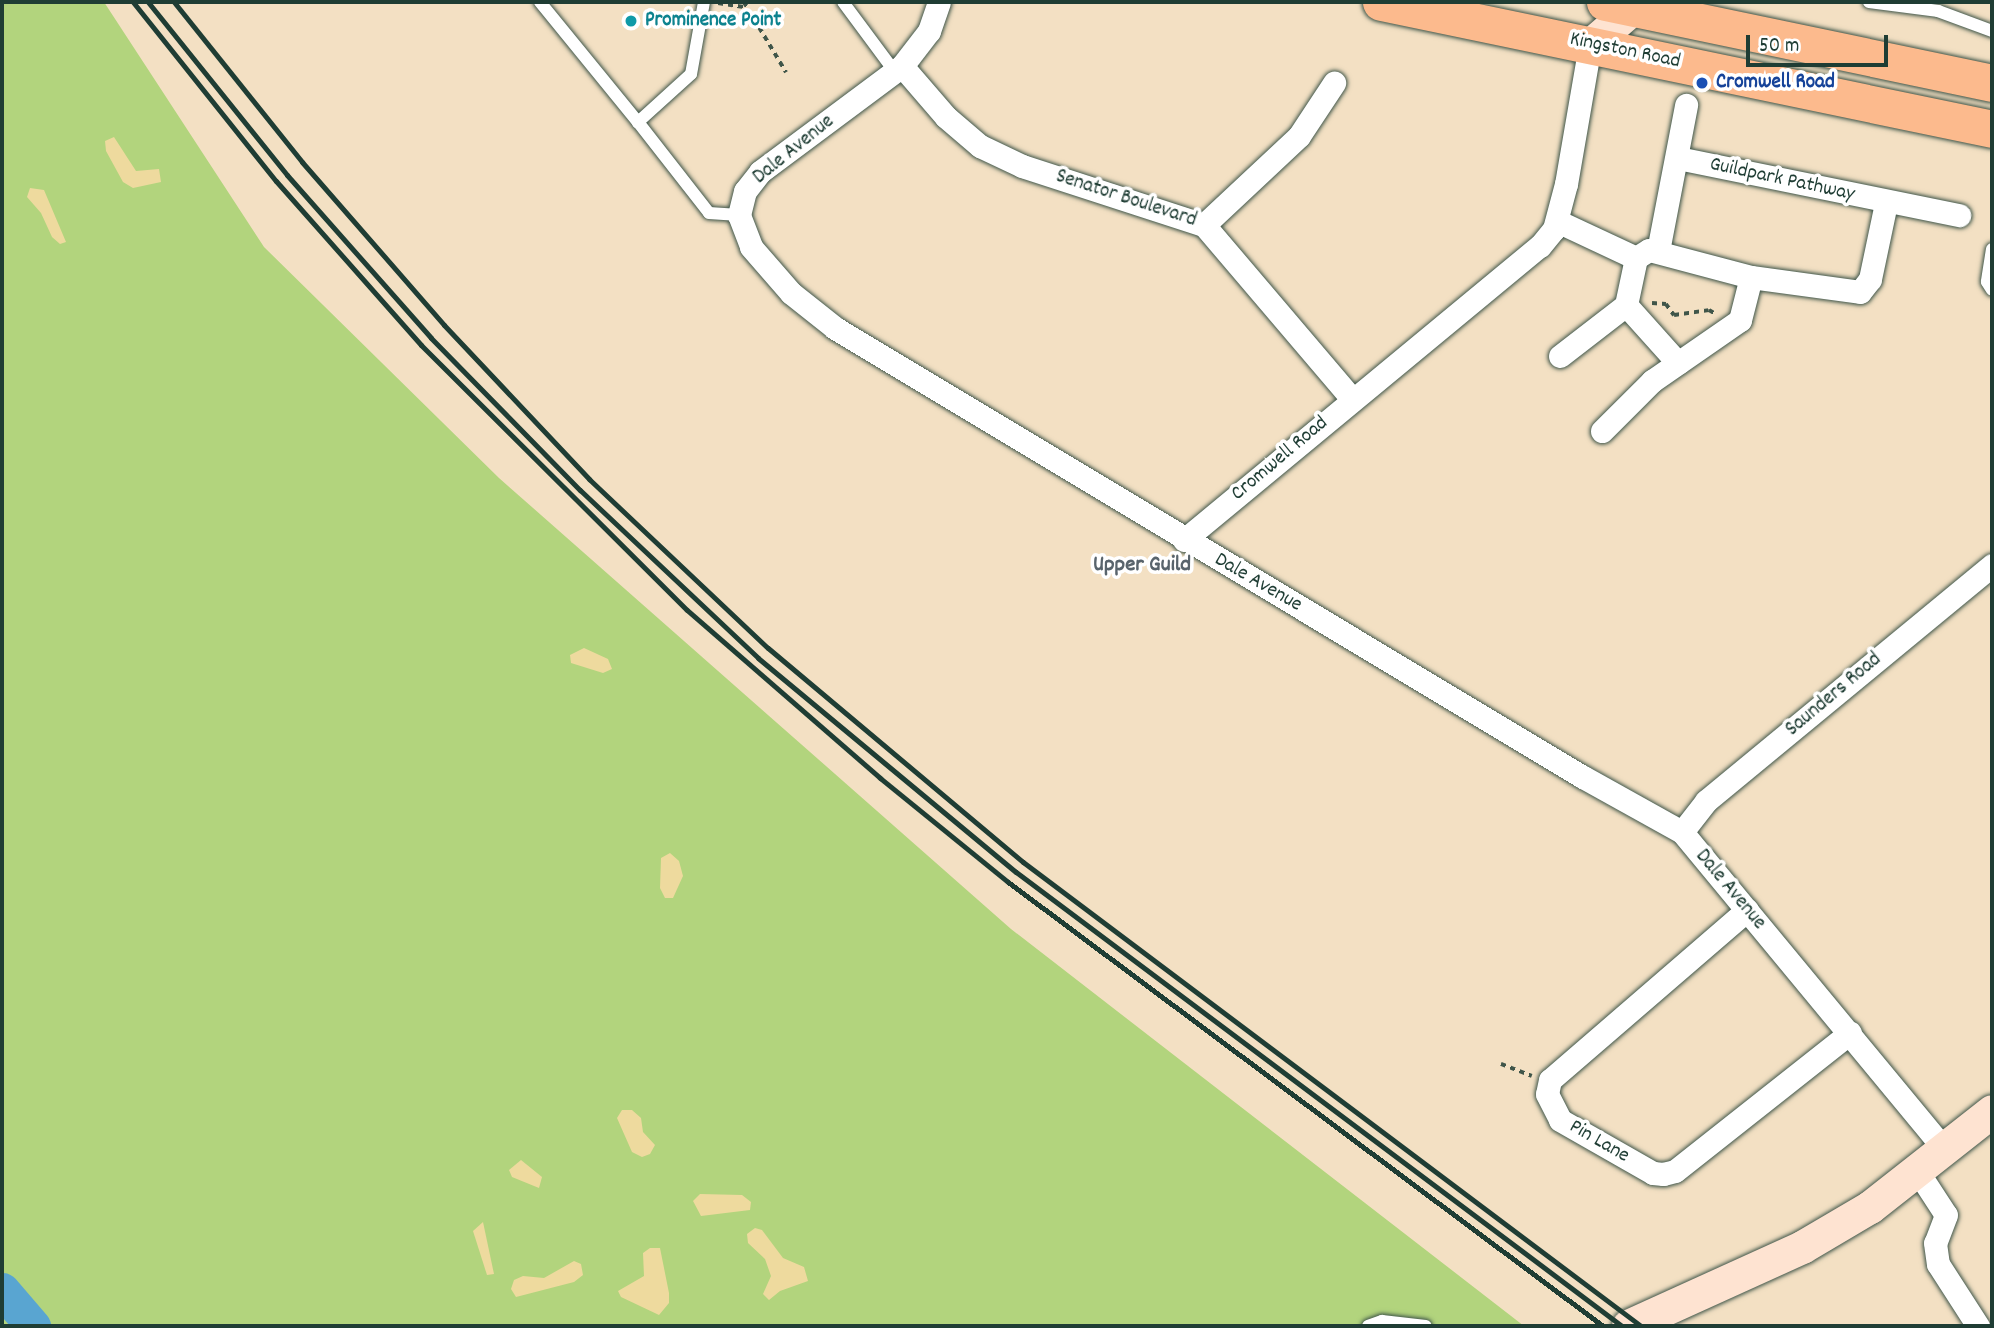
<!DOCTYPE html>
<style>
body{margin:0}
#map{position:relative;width:1994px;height:1328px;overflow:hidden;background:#f3e0c3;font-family:Dekko,sans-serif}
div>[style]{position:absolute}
.green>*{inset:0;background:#b2d47d}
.sand>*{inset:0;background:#eeda9e}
.river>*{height:35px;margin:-17.5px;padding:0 17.5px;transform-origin:17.5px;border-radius:17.5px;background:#59a5d1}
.path>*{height:3.5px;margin-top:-1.75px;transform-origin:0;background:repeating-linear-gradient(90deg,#3f5549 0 5px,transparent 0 10px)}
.roads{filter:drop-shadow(0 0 2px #3f5549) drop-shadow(0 0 2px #3f5549)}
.lane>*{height:12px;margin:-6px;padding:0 6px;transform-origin:6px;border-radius:6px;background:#fff}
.street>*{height:23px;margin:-11.5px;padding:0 11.5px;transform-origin:11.5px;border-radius:11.5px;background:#fff}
.secondary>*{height:33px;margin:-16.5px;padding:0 16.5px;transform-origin:16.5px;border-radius:16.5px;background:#fee3d1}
.primary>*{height:37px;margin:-18.5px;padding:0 18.5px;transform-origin:18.5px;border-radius:18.5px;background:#fcba8d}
.rail>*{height:5px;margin:-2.5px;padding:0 2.5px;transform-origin:2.5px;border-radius:2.5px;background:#1f3d34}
.dots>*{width:19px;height:19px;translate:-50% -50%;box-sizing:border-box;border:4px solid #fff;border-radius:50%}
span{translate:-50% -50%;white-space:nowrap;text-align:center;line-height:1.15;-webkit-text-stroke:7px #fff;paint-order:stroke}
.culture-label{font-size:21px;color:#0d838f;font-weight:700}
.left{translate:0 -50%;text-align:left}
.street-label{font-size:21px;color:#1f3d34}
.transit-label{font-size:21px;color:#164399;font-weight:700}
.neighbourhood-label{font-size:23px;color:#59646c;font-weight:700}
.frame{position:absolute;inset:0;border:4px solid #1f3d34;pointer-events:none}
.scale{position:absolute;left:1746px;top:35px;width:142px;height:32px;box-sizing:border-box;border:4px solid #1f3d34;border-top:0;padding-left:9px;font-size:21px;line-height:24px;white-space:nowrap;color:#1f3d34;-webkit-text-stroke:5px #fff;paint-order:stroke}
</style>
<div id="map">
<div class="green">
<i style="clip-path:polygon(2px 2px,104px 2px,264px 247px,499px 478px,1011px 929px,1524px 1326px,2px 1326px)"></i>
</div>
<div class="sand">
<i style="clip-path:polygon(114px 137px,136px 171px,159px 169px,161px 182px,133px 188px,123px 182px,106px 151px,105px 141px)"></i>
<i style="clip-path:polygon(30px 188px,44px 190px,66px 242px,60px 244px,52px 237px,41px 213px,27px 197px)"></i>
<i style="clip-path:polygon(584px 648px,608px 659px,612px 669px,603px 673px,571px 663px,570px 655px)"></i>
<i style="clip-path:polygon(670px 853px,679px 861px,683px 876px,673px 898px,665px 898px,660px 888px,661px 858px)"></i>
<i style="clip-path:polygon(622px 1110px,632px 1110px,641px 1118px,643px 1132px,655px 1145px,650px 1154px,642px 1157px,632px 1152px,617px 1118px)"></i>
<i style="clip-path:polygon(521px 1160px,542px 1177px,539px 1188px,512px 1177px,509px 1170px)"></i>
<i style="clip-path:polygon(700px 1194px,742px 1195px,751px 1202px,750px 1210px,701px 1216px,693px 1201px)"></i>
<i style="clip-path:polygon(483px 1222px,494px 1274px,487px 1275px,473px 1231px)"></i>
<i style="clip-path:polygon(755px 1228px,762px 1230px,783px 1258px,804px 1267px,808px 1281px,780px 1291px,769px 1300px,763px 1294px,771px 1276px,765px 1259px,748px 1243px,747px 1234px)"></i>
<i style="clip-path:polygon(650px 1248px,660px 1248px,669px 1293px,669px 1303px,659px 1315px,621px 1297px,618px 1291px,644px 1276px,643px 1253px)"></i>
<i style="clip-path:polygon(574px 1261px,581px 1264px,583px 1275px,574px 1282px,516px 1297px,511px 1289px,514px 1280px,523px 1276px,544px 1278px)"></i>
</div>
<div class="river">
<i style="left:2px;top:1290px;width:48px;rotate:49.3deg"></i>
</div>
<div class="path">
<i style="left:744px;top:2px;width:82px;rotate:59deg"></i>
<i style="left:718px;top:3px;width:26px;rotate:9deg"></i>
<i style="left:1652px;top:303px;width:14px;rotate:4deg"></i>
<i style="left:1666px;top:304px;width:14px;rotate:54deg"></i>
<i style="left:1674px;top:315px;width:35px;rotate:-8deg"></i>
<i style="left:1709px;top:310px;width:8px;rotate:30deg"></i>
<i style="left:1501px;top:1064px;width:33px;rotate:21deg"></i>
</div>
<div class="roads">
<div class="lane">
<i style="left:540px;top:2px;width:155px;rotate:50.8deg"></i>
<i style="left:704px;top:2px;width:73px;rotate:100.2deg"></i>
<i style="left:691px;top:74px;width:72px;rotate:137.8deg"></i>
<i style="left:638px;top:122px;width:115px;rotate:52deg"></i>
<i style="left:709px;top:213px;width:30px;rotate:4deg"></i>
<i style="left:843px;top:2px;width:87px;rotate:53.4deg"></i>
<i style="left:1869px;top:2px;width:70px;rotate:7.4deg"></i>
<i style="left:1938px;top:11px;width:58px;rotate:20.3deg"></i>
<i style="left:1992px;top:249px;width:33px;rotate:99deg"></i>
<i style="left:1987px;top:282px;width:9px;rotate:58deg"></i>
<i style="left:1368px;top:1326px;width:15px;rotate:-20deg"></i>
<i style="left:1382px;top:1321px;width:44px;rotate:6.5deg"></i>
</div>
<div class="street">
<i style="left:939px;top:2px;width:31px;rotate:109deg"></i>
<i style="left:929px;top:31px;width:44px;rotate:127.6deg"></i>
<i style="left:902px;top:66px;width:177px;rotate:143.3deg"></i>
<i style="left:760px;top:172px;width:24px;rotate:128deg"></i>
<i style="left:745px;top:191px;width:25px;rotate:104deg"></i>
<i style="left:739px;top:215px;width:34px;rotate:69deg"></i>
<i style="left:751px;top:247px;width:61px;rotate:49deg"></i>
<i style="left:791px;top:293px;width:56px;rotate:38.5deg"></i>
<i style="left:835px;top:328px;width:872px;rotate:30.98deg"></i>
<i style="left:1583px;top:777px;width:113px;rotate:29.1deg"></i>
<i style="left:1682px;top:832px;width:413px;rotate:50.4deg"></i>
<i style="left:902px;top:66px;width:67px;rotate:49.2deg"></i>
<i style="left:946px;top:117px;width:45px;rotate:40.5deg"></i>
<i style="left:980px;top:146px;width:47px;rotate:25.5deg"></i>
<i style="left:1022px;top:166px;width:191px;rotate:18deg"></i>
<i style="left:1204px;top:225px;width:227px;rotate:49.6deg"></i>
<i style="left:1678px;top:158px;width:287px;rotate:11.5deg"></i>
<i style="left:1557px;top:221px;width:87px;rotate:25.1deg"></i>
<i style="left:1204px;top:225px;width:130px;rotate:-43.1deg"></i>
<i style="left:1299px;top:136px;width:64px;rotate:-56.6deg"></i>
<i style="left:1658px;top:251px;width:149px;rotate:-79.1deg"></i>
<i style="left:1626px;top:305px;width:78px;rotate:48.1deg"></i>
<i style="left:1560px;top:356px;width:83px;rotate:-37.7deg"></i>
<i style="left:1626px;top:305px;width:48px;rotate:-78deg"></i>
<i style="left:1636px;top:258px;width:15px;rotate:-32deg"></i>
<i style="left:1649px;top:250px;width:106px;rotate:14.8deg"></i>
<i style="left:1751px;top:277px;width:110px;rotate:7.8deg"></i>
<i style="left:1860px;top:292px;width:16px;rotate:-52deg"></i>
<i style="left:1870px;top:279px;width:78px;rotate:-78.1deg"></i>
<i style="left:1602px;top:431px;width:71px;rotate:-45deg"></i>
<i style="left:1652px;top:381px;width:107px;rotate:-34.7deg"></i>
<i style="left:1740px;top:320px;width:44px;rotate:-75.7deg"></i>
<i style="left:1184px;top:540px;width:462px;rotate:-39.6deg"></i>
<i style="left:1540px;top:246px;width:22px;rotate:-51deg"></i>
<i style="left:1554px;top:229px;width:47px;rotate:-75.1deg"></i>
<i style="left:1566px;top:184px;width:141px;rotate:-80.2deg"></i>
<i style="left:1682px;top:832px;width:39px;rotate:-52deg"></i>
<i style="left:1706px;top:801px;width:371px;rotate:-39.5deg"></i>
<i style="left:1747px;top:910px;width:260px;rotate:139.2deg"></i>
<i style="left:1550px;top:1080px;width:14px;rotate:102deg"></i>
<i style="left:1547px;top:1094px;width:29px;rotate:63deg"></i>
<i style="left:1560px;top:1120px;width:107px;rotate:29.7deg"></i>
<i style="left:1653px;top:1173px;width:10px;rotate:6deg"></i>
<i style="left:1663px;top:1174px;width:12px;rotate:-14deg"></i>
<i style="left:1675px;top:1171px;width:223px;rotate:-38.3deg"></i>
<i style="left:1918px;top:1172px;width:51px;rotate:56.9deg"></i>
<i style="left:1946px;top:1215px;width:30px;rotate:111deg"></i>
<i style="left:1935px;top:1243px;width:21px;rotate:82deg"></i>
<i style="left:1938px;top:1264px;width:74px;rotate:57.2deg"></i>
</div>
<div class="secondary">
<i style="left:1590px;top:45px;width:58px;rotate:-40.8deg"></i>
<i style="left:1634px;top:7px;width:5px;rotate:-90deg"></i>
<i style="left:1628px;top:1326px;width:191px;rotate:-24.4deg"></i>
<i style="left:1802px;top:1247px;width:79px;rotate:-30.5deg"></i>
<i style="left:1870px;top:1207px;width:155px;rotate:-38.2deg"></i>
</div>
<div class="primary">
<i style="left:1381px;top:2px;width:624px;rotate:11.74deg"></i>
<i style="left:1605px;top:2px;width:395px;rotate:11.8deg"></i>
</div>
</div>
<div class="rail">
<i style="left:133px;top:2px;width:229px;rotate:51.4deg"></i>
<i style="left:276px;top:181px;width:219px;rotate:48.5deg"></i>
<i style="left:421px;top:345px;width:375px;rotate:44.9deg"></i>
<i style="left:687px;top:610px;width:256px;rotate:41deg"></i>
<i style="left:880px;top:778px;width:165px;rotate:39.1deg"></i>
<i style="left:1008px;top:882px;width:742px;rotate:36.73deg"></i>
<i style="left:148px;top:2px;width:222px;rotate:51.2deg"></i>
<i style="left:287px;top:175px;width:217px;rotate:48.5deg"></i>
<i style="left:431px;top:338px;width:213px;rotate:45.6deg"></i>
<i style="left:580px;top:490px;width:245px;rotate:43.3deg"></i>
<i style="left:758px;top:658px;width:335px;rotate:39.7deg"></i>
<i style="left:1016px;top:872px;width:757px;rotate:36.84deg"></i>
<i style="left:174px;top:2px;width:205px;rotate:51.3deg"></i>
<i style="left:302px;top:162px;width:216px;rotate:48.9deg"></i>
<i style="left:444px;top:325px;width:212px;rotate:46.7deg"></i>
<i style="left:589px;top:479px;width:246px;rotate:43.4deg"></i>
<i style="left:768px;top:648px;width:333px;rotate:40deg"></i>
<i style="left:1023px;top:862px;width:773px;rotate:36.9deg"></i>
</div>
<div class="dots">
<i style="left:631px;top:21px;background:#0f9aa8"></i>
<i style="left:1702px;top:83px;background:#1a4fb4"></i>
</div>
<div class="culture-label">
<span class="left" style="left:645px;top:21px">Prominence Point</span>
</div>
<div class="street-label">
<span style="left:1625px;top:51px;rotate:12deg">Kingston Road</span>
<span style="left:794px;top:150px;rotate:-39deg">Dale Avenue</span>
<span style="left:1782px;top:180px;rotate:12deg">Guildpark Pathway</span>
<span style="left:1126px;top:199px;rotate:18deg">Senator Boulevard</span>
<span style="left:1280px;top:459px;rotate:-40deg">Cromwell Road</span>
<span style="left:1258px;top:583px;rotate:30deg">Dale Avenue</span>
<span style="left:1834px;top:695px;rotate:-40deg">Saunders Road</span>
<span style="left:1730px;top:890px;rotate:50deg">Dale Avenue</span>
<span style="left:1599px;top:1142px;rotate:30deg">Pin Lane</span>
</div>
<div class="transit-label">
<span class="left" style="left:1716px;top:83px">Cromwell Road</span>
</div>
<div class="neighbourhood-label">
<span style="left:1142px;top:566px">Upper Guild</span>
</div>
<div class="frame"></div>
<div class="scale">50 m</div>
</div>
